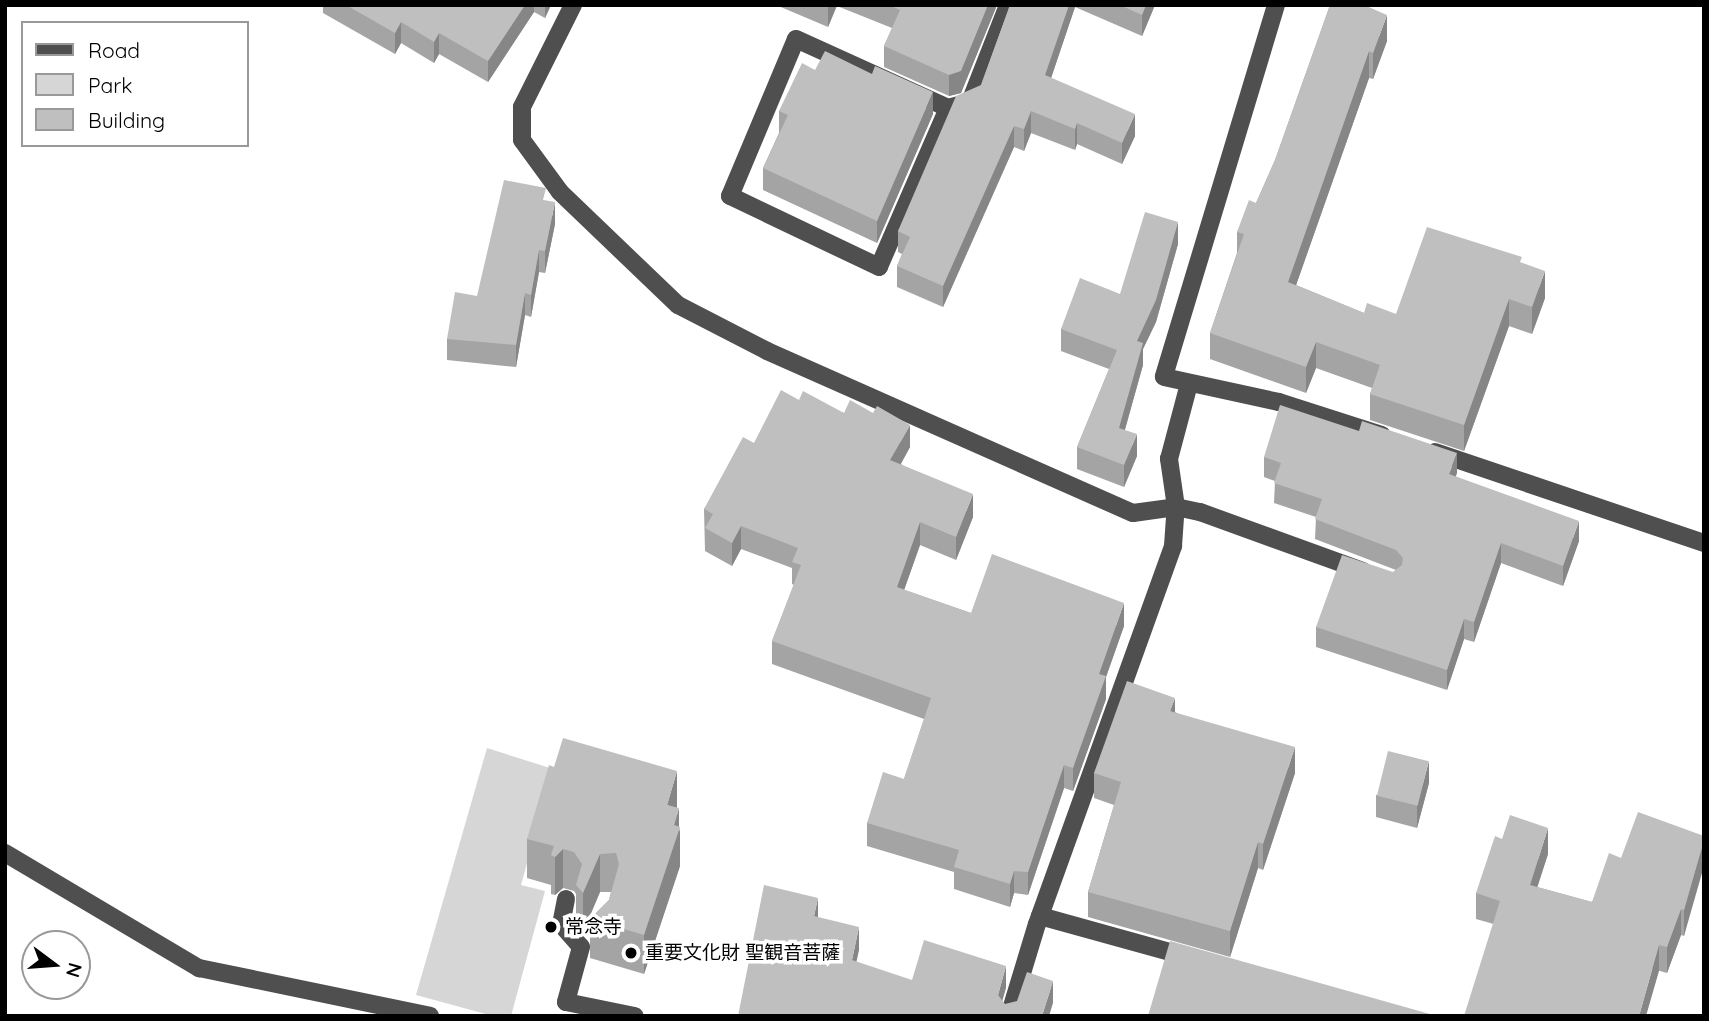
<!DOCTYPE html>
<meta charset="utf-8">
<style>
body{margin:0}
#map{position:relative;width:1709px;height:1021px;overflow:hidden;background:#fff;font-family:Quicksand,"Noto Sans JP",sans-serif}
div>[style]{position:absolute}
.green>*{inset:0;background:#d6d6d6}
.minor>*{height:18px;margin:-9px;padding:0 9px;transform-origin:9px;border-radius:9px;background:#4f4f4f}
.wall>*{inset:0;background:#a4a4a4}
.shaded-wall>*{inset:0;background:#868686}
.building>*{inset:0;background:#bfbfbf;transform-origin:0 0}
.dots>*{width:19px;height:19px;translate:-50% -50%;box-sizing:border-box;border:4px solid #fff;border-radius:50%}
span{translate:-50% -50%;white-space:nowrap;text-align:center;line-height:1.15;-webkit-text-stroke:7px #fff;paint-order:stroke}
.poi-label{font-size:19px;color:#000}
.left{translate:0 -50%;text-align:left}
.frame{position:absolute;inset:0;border:7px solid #000;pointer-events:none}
.legend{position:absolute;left:21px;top:21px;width:228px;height:126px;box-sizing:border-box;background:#fff;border:2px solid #999;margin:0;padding:9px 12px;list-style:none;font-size:21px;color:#000}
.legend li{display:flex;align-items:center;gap:14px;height:35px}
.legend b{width:35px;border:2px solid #999}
.north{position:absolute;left:21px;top:930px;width:70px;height:70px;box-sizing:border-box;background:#fff;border:2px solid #999;border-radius:50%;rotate:106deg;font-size:19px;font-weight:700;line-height:28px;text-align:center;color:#000}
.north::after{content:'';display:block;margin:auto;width:24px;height:32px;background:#000;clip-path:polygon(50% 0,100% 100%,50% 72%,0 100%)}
</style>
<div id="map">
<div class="green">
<i style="clip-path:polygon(487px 748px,553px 769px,521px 885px,545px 891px,511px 1016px,493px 1016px,416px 995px)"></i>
</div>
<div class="minor">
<i style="left:573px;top:5px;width:114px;rotate:116.6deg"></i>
<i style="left:522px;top:107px;width:33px;rotate:90deg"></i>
<i style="left:522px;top:140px;width:64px;rotate:53.8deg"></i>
<i style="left:560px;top:192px;width:163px;rotate:43.8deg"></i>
<i style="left:678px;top:305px;width:100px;rotate:27.3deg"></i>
<i style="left:767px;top:351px;width:400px;rotate:23.9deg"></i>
<i style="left:1133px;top:513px;width:43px;rotate:-7.9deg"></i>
<i style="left:1176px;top:507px;width:25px;rotate:12deg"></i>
<i style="left:1200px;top:512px;width:173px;rotate:19.9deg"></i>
<i style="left:1276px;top:5px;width:388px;rotate:106.8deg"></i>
<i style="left:1164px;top:377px;width:118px;rotate:12.3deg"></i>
<i style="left:1279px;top:402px;width:108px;rotate:17.8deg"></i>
<i style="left:948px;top:108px;width:173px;rotate:113.5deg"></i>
<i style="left:879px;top:267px;width:165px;rotate:-154.5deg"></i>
<i style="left:730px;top:196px;width:170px;rotate:-67.2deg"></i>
<i style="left:796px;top:39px;width:167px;rotate:24.4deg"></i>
<i style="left:948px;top:108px;width:23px;rotate:-15deg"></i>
<i style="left:970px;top:102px;width:104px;rotate:-68.6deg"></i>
<i style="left:1435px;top:452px;width:284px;rotate:18.7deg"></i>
<i style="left:5px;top:853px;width:226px;rotate:30.7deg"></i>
<i style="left:199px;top:968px;width:236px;rotate:11.7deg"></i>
<i style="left:566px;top:899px;width:25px;rotate:101deg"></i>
<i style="left:561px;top:924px;width:30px;rotate:49deg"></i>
<i style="left:581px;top:947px;width:57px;rotate:105.3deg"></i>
<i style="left:566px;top:1002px;width:70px;rotate:11.5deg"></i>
<i style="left:1040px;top:916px;width:154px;rotate:15.5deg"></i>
<i style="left:1009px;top:1016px;width:96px;rotate:-73.1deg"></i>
<i style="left:1037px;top:924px;width:402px;rotate:-70.2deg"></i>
<i style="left:1173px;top:546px;width:39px;rotate:-86deg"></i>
<i style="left:1176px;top:507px;width:49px;rotate:-98.3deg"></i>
<i style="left:1169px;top:459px;width:78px;rotate:-75.1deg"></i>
</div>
<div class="wall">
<i style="clip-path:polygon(323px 5px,551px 5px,545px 18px,534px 12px,488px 82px,439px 54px,434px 63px,401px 43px,395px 54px,323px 13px)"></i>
<i style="clip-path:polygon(776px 5px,997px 5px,961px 93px,949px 96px,884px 67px,884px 46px,892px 28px,837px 6px,828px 27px)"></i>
<i style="clip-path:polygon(1010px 5px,1155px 5px,1142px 36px,1075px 7px,1051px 78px,1135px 136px,1122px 164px,1077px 144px,1075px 150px,1031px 133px,1024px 151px,1014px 147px,943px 307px,897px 287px,897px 266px,902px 254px,898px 252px,898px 231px,981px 85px)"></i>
<i style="clip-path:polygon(1330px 5px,1387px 41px,1373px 79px,1369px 78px,1296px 285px,1364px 313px,1396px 314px,1522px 263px,1545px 298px,1532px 334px,1509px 326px,1464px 451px,1370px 420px,1370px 394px,1372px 388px,1316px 368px,1306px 393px,1210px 359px,1210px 333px,1237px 253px,1237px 232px,1256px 203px,1275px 160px)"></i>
<i style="clip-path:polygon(815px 70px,872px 74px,933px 114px,877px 243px,763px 190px,763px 168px,779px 133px,779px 111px)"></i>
<i style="clip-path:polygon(546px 200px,555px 224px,545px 273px,539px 272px,531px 317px,525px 315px,516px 367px,447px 360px,447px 339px)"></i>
<i style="clip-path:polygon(1178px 244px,1156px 322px,1143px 349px,1143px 365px,1125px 430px,1137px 456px,1124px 487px,1077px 469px,1077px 447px,1109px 369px,1061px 351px,1061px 329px,1120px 294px)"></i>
<i style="clip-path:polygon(799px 400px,844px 413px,910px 447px,901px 464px,973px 517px,956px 560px,920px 545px,904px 590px,971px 613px,1124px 626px,1106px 677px,1106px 699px,1073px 791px,1064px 788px,1028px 895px,1014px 893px,1010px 907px,954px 889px,954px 872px,867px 846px,867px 823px,904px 779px,924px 719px,772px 664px,772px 641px,794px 585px,792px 584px,792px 568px,741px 549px,732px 566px,705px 551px,704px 509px,754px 443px)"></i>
<i style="clip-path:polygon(1264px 457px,1457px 473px,1455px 476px,1579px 541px,1563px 586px,1501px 563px,1474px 642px,1464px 639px,1447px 690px,1316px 647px,1316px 627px,1396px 570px,1315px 539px,1316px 517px,1274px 503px,1275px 481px,1264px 477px)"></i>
<i style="clip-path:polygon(1175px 712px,1295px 773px,1263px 870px,1258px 868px,1230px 957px,1088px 917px,1088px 892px,1114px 805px,1094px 798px,1094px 773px)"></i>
<i style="clip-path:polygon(1429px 783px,1417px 828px,1376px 817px,1376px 795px)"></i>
<i style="clip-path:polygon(677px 807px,680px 866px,644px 974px,590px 958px,590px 919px,609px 900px,611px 892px,600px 892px,583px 932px,576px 924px,576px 894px,574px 891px,563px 888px,555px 895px,551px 894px,551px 885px,527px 878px,527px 839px)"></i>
<i style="clip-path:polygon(1704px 836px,1684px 936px,1681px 935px,1667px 973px,1476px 919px,1476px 893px,1548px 854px,1537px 887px,1592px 902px,1621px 858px)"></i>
</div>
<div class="shaded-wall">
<i style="clip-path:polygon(525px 5px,534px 5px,534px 12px,488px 82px,488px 61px)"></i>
<i style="clip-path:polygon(545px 5px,551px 5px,545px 18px)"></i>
<i style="clip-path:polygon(828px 5px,837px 5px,828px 27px)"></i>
<i style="clip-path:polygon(988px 5px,997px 5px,961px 93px,949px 96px,949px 75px)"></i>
<i style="clip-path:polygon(1069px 5px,1075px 5px,1075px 7px,1045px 96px,1045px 75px)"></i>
<i style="clip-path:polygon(1146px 5px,1155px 5px,1142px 36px,1142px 15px)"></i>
<i style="clip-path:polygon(1387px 15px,1387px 41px,1373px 79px,1373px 53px)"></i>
<i style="clip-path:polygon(401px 22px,401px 43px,395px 54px,395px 33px)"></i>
<i style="clip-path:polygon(439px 33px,439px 54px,434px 63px,434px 42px)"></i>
<i style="clip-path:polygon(1369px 51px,1369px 78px,1288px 308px,1288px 282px)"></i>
<i style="clip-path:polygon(933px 92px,933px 114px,877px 243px,877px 221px)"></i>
<i style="clip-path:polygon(1031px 111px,1031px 133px,1024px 151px,1024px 129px)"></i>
<i style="clip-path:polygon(1135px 114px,1135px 136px,1122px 164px,1122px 143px)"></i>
<i style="clip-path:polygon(1077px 123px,1077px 144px,1075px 150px,1075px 129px)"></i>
<i style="clip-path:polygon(1014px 126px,1014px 147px,943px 307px,943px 286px)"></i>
<i style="clip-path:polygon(555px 202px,555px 224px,545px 273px,545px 251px)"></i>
<i style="clip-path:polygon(1178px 222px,1178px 244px,1156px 322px,1143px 349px,1143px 365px,1119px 450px,1119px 428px,1137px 341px)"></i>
<i style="clip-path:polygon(539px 250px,539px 272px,531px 317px,531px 295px)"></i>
<i style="clip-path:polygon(1545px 271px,1545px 298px,1532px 334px,1532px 307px)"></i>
<i style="clip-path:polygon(525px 293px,525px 315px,516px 367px,516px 345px)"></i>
<i style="clip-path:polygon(1509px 299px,1509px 326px,1464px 451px,1464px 425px)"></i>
<i style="clip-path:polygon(1316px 342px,1316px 368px,1306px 393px,1306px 367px)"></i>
<i style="clip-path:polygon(910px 425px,910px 447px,890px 483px,890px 460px)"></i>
<i style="clip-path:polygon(1137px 434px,1137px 456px,1124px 487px,1124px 465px)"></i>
<i style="clip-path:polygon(1457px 453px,1457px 473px,1449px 494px,1449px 474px)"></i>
<i style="clip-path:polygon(973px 494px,973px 517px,956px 560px,956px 537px)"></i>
<i style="clip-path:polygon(1579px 521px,1579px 541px,1563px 586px,1563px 566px)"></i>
<i style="clip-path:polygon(920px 522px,920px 545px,897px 610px,897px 587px)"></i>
<i style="clip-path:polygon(741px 526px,741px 549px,732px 566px,732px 543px)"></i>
<i style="clip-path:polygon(1501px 543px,1501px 563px,1474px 642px,1474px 622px)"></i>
<i style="clip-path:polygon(1124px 603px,1124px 626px,1106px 677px,1106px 699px,1073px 791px,1073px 768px,1099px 674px)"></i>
<i style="clip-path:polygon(1464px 619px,1464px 639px,1447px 690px,1447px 670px)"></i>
<i style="clip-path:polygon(1175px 698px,1175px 723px,1170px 711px)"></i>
<i style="clip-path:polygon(1295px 747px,1295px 773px,1263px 870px,1263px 844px)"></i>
<i style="clip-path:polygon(1429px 761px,1429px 783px,1417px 828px,1417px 806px)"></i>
<i style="clip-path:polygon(1064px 765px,1064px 788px,1028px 895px,1028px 872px)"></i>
<i style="clip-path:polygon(677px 771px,677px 809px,667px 805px)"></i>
<i style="clip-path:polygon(679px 808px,679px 832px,680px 827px,680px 866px,644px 974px,644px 935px)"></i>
<i style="clip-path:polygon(1548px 828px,1548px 854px,1530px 910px,1530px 885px)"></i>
<i style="clip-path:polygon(1704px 840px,1704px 866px,1684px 936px,1684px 910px)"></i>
<i style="clip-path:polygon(1258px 842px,1258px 868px,1230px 957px,1230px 931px)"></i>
<i style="clip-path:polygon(563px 849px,563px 888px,555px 895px,555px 857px)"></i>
<i style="clip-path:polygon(600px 854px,600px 892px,583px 932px,583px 893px)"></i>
<i style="clip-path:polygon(1014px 871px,1014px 893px,1010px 907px,1010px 884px)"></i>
<i style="clip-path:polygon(818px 898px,818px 920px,814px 916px)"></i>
<i style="clip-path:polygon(1681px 909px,1681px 935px,1667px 973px,1667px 947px)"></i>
<i style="clip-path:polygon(859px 927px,859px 950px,852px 982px,852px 960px)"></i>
<i style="clip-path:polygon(1659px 945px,1659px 971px,1646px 1016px,1639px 1016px)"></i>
<i style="clip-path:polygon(1006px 966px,1006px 988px,998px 1016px,998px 995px)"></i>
<i style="clip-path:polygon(1053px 981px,1053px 1003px,1049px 1016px,1042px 1016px)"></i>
</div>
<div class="building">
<i style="clip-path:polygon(346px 5px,525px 5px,488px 61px,439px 33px,434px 42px,401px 22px,395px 33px)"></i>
<i style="clip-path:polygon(889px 5px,988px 5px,961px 71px,949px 75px,884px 46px,900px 10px)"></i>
<i style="clip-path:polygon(1010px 5px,1069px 5px,1045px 75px,1135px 114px,1122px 143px,1077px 123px,1075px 129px,1031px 111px,1024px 129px,1014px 126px,943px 286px,897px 266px,910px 237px,898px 231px,956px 96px,981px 85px)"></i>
<i style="clip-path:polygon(1120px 5px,1146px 5px,1142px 15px)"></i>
<i style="clip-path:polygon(1330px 5px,1364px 5px,1387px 15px,1373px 53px,1369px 51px,1288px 282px,1364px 313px,1367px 303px,1396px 314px,1427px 227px,1522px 257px,1520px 262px,1545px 271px,1532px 307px,1509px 299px,1464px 425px,1370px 394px,1380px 365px,1316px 342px,1306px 367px,1210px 333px,1244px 234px,1237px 232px,1249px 200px,1256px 203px,1275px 160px)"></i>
<i style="clip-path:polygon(825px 51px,872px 74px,875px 66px,933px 92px,877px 221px,763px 168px,788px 115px,779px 111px,802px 63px,815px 70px)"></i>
<i style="clip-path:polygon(504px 180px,546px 188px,543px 200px,555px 202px,545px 251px,539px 250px,531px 295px,525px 293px,516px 345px,447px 339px,455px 292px,477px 296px)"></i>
<i style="clip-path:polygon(1145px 212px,1178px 222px,1156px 300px,1137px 341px,1143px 343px,1119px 428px,1137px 434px,1124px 465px,1077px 447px,1117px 350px,1061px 329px,1080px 278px,1120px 294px)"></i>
<i style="clip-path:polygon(781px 390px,799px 400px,803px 391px,844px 413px,850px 400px,873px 413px,877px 406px,910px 425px,890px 460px,973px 494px,956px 537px,920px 522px,897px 587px,971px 613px,992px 554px,1124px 603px,1099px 674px,1106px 676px,1073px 768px,1064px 765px,1028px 872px,1014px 871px,1010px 884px,954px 867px,959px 850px,867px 823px,883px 772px,904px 779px,931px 698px,772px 641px,801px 565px,792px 562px,798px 548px,741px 526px,732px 543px,705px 528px,713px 514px,704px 509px,743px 437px,754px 443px)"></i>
<i style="clip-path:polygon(1280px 405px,1359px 431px,1362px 421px,1457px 453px,1449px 474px,1579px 521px,1563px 566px,1501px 543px,1474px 622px,1464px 619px,1447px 670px,1316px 627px,1342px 555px,1393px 572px,1402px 565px,1403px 558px,1396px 550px,1315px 519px,1322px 499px,1274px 483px,1281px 463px,1264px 457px)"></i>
<i style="clip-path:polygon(1127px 681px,1175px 698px,1170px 711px,1295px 747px,1263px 844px,1258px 842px,1230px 931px,1088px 892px,1121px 782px,1094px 773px)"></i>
<i style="clip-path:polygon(563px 738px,677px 771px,667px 805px,679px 808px,674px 825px,680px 827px,644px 935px,590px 919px,609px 900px,619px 864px,616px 853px,600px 854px,583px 893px,576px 885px,582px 864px,574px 852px,563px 849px,555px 857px,551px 855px,554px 846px,527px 839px,549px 765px,554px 767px)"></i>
<i style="left:1388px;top:751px;width:42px;height:46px;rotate:14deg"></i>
<i style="clip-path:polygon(1638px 812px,1704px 836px,1704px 840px,1684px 910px,1681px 909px,1667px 947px,1659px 945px,1639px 1016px,1464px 1016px,1500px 901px,1476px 893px,1495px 836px,1502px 839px,1510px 815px,1548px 828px,1530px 885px,1592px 902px,1609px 853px,1621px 858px)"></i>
<i style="clip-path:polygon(764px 885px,818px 898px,814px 916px,859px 927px,852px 960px,912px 980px,924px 940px,1006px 966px,998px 995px,1005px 1004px,1017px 1001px,1027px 972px,1053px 981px,1042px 1016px,738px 1016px)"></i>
<i style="clip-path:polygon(1170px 941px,1437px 1016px,1148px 1016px)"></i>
</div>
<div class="dots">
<i style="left:551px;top:927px;background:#000"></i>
<i style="left:631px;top:953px;background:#000"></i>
</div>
<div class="poi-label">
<span class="left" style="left:565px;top:927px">常念寺</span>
<span class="left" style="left:645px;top:953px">重要文化財 聖観音菩薩</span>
</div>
<div class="frame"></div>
<ul class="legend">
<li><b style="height:9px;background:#4f4f4f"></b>Road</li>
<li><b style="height:19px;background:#d6d6d6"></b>Park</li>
<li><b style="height:19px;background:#bfbfbf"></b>Building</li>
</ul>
<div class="north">N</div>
</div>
